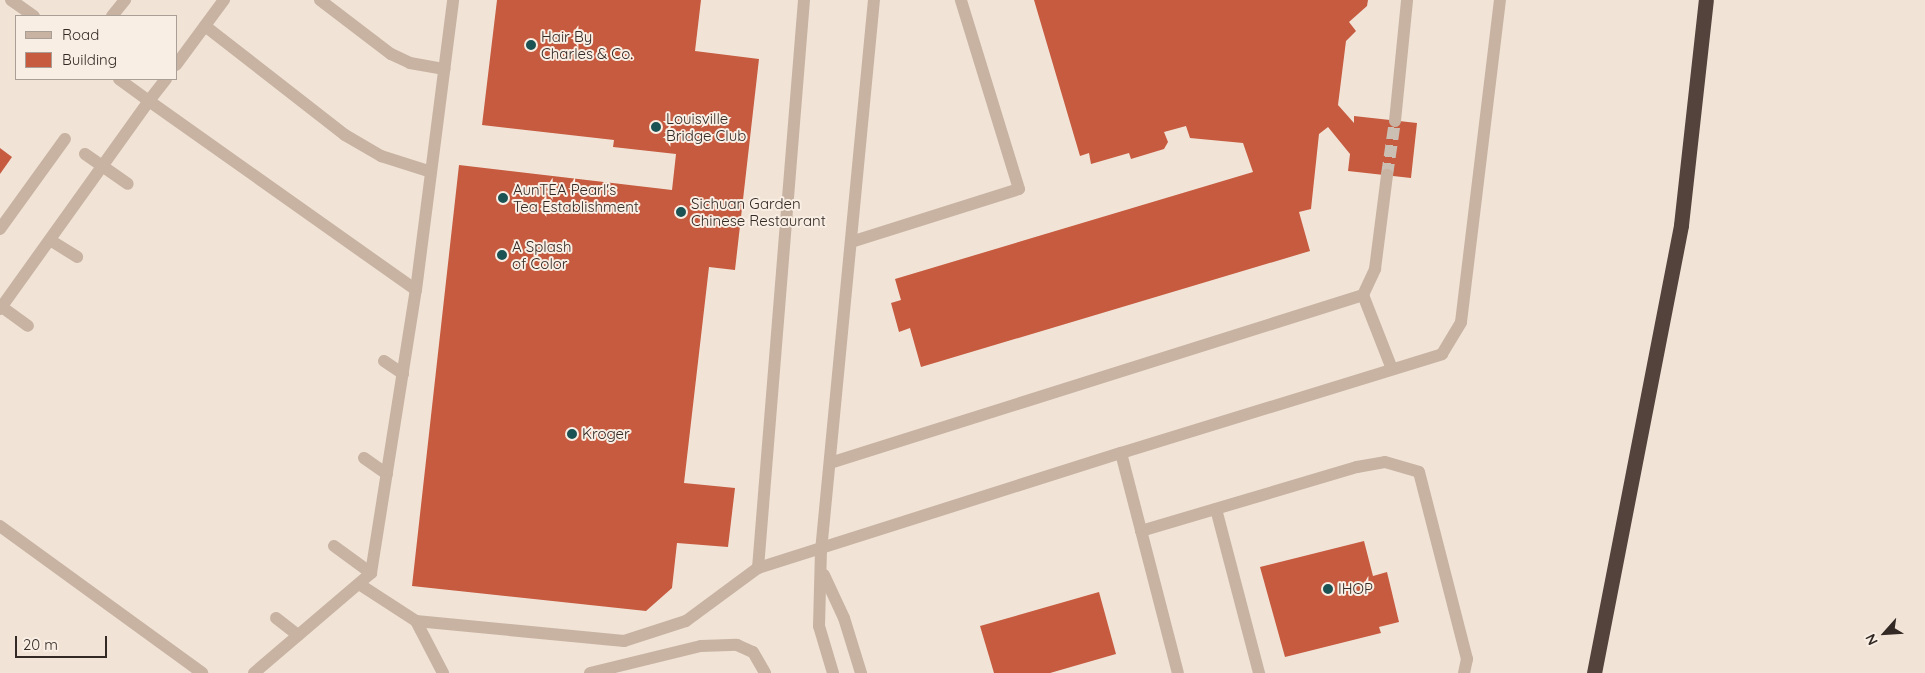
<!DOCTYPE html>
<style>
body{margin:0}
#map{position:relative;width:1925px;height:673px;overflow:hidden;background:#f1e4d7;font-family:Quicksand,sans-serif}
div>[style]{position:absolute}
.building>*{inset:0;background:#c65b40}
.minor-tunnel>*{height:12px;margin-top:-6px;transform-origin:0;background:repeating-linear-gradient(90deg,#cbbfb3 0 12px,transparent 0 18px)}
.minor>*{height:12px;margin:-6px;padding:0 6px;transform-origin:6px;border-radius:6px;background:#c8b3a3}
.highway>*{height:15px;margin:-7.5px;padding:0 7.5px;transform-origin:7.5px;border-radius:7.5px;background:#54433c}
.dots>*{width:14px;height:14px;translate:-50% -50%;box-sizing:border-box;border:2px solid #f9eee3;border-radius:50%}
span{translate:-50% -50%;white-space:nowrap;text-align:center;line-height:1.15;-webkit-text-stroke:4px #f9eee3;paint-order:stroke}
.poi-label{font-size:15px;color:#332925}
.left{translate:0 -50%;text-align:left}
.legend{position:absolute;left:15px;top:15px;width:162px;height:65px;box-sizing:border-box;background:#f9eee3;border:1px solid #aa9f97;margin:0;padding:6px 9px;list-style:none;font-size:15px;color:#332925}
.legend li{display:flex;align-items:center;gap:10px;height:25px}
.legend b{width:25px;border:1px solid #aa9f97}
.north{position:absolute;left:1860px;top:608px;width:50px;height:50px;-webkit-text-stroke:4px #f9eee3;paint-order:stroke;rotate:244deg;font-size:14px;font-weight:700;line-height:20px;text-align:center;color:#332925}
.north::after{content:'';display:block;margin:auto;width:18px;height:22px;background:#332925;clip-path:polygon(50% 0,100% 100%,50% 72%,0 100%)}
.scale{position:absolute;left:15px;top:636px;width:92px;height:22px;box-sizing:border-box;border:2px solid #332925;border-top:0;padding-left:6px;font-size:15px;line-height:18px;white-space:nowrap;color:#332925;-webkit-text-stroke:4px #f9eee3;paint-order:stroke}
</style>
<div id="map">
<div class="building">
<i style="clip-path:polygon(497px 0,701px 0,695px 51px,759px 59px,735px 270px,709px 267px,684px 483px,735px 488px,728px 547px,677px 543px,672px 588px,646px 611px,412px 586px,459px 165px,672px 190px,676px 154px,613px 147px,614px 140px,482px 125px)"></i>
<i style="clip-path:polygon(1034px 0,1368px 0,1367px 6px,1349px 22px,1356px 31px,1346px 41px,1338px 105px,1354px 123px,1354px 116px,1417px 123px,1411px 178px,1348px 171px,1350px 154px,1328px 127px,1319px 134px,1311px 209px,1299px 212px,1310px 251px,921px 367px,910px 328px,899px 332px,891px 303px,901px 300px,895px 279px,1253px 172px,1243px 143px,1190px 138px,1186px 126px,1164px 132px,1168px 142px,1164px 149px,1131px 159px,1129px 153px,1091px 164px,1089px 153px,1080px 156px)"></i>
<i style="clip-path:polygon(0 148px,12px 157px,0 174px)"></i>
<i style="clip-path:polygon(1364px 541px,1373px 576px,1387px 572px,1399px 622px,1379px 627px,1381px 633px,1285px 657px,1260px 567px)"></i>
<i style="clip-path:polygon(1099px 592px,1116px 654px,1050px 673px,994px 673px,980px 626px)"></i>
</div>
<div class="minor-tunnel">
<i style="left:1387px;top:175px;width:55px;rotate:-81.6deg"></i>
</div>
<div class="minor">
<i style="left:11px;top:0;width:28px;rotate:35deg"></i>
<i style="left:320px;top:0;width:89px;rotate:37.3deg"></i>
<i style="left:391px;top:54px;width:21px;rotate:25deg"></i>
<i style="left:410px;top:63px;width:35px;rotate:10deg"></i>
<i style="left:112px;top:16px;width:21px;rotate:-51deg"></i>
<i style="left:205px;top:26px;width:177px;rotate:37.9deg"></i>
<i style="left:345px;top:135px;width:42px;rotate:30.3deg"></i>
<i style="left:381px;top:156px;width:52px;rotate:17.7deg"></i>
<i style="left:176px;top:65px;width:81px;rotate:-53.6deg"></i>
<i style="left:166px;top:79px;width:28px;rotate:128deg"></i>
<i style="left:149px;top:101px;width:327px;rotate:35.3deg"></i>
<i style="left:1395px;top:121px;width:122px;rotate:-84.3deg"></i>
<i style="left:85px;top:154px;width:52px;rotate:34.9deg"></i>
<i style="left:0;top:229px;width:111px;rotate:-54.2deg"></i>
<i style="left:50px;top:240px;width:32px;rotate:32deg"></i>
<i style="left:851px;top:242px;width:176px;rotate:-17.5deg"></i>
<i style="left:1019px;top:189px;width:198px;rotate:-107.1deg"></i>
<i style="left:1363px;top:295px;width:29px;rotate:-65deg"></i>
<i style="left:1375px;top:269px;width:95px;rotate:-82.7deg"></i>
<i style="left:2px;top:307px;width:32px;rotate:36deg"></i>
<i style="left:0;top:309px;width:256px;rotate:-54.4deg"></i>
<i style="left:149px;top:101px;width:37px;rotate:-144deg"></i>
<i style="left:384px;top:361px;width:23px;rotate:34deg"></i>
<i style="left:1121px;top:453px;width:336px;rotate:-17.1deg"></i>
<i style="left:1442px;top:354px;width:37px;rotate:-59deg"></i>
<i style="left:1461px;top:322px;width:324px;rotate:-83.1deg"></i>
<i style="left:364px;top:458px;width:28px;rotate:35deg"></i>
<i style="left:830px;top:463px;width:559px;rotate:-17.49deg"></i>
<i style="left:1363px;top:295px;width:79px;rotate:68.6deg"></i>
<i style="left:1216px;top:509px;width:170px;rotate:75.3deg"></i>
<i style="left:0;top:526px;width:250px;rotate:36deg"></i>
<i style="left:1141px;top:531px;width:225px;rotate:-16.5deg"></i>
<i style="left:1357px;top:467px;width:28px;rotate:-10deg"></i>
<i style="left:1385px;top:462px;width:35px;rotate:16deg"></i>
<i style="left:1419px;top:472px;width:193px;rotate:75.6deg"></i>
<i style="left:1467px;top:659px;width:14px;rotate:102deg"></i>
<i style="left:334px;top:546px;width:46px;rotate:36.1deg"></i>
<i style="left:758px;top:568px;width:570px;rotate:-85.37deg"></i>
<i style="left:824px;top:575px;width:47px;rotate:65.1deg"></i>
<i style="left:844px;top:618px;width:58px;rotate:72.8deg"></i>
<i style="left:359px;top:584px;width:68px;rotate:33deg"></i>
<i style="left:416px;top:621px;width:209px;rotate:5.5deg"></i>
<i style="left:624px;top:641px;width:65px;rotate:-17.9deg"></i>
<i style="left:686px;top:621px;width:89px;rotate:-36.4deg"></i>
<i style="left:758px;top:568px;width:381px;rotate:-17.6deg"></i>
<i style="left:1121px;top:453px;width:227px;rotate:75.5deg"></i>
<i style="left:276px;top:618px;width:28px;rotate:38deg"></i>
<i style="left:416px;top:621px;width:59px;rotate:62.6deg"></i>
<i style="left:254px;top:673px;width:154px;rotate:-40.5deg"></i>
<i style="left:371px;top:573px;width:287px;rotate:-81deg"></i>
<i style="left:416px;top:290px;width:292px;rotate:-82.7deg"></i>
<i style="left:590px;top:673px;width:114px;rotate:-13.7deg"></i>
<i style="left:701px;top:646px;width:36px;rotate:-2deg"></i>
<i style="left:737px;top:645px;width:17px;rotate:24deg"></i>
<i style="left:753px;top:652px;width:24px;rotate:60deg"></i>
<i style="left:833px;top:673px;width:49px;rotate:-106.6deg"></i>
<i style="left:819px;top:626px;width:75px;rotate:-88.5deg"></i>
<i style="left:821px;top:551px;width:554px;rotate:-84.51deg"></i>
</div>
<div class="highway">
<i style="left:1594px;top:673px;width:456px;rotate:-79deg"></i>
<i style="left:1681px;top:225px;width:226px;rotate:-83.7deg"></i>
</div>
<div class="dots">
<i style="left:531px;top:45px;background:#1b5354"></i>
<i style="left:656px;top:127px;background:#1b5354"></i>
<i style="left:503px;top:198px;background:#1b5354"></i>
<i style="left:681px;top:212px;background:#1b5354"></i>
<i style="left:502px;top:255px;background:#1b5354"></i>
<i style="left:572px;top:434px;background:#1b5354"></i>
<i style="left:1328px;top:589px;background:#1b5354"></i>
</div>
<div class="poi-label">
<span class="left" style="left:541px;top:45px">Hair By<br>Charles &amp; Co.</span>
<span class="left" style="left:666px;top:127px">Louisville<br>Bridge Club</span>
<span class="left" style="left:513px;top:198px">AunTEA Pearl's<br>Tea Establishment</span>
<span class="left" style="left:691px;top:212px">Sichuan Garden<br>Chinese Restaurant</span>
<span class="left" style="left:512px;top:255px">A Splash<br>of Color</span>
<span class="left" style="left:582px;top:434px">Kroger</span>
<span class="left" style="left:1338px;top:589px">IHOP</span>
</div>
<ul class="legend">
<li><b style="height:6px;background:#c8b3a3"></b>Road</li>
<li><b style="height:14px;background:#c65b40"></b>Building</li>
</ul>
<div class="north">N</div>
<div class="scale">20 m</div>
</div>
